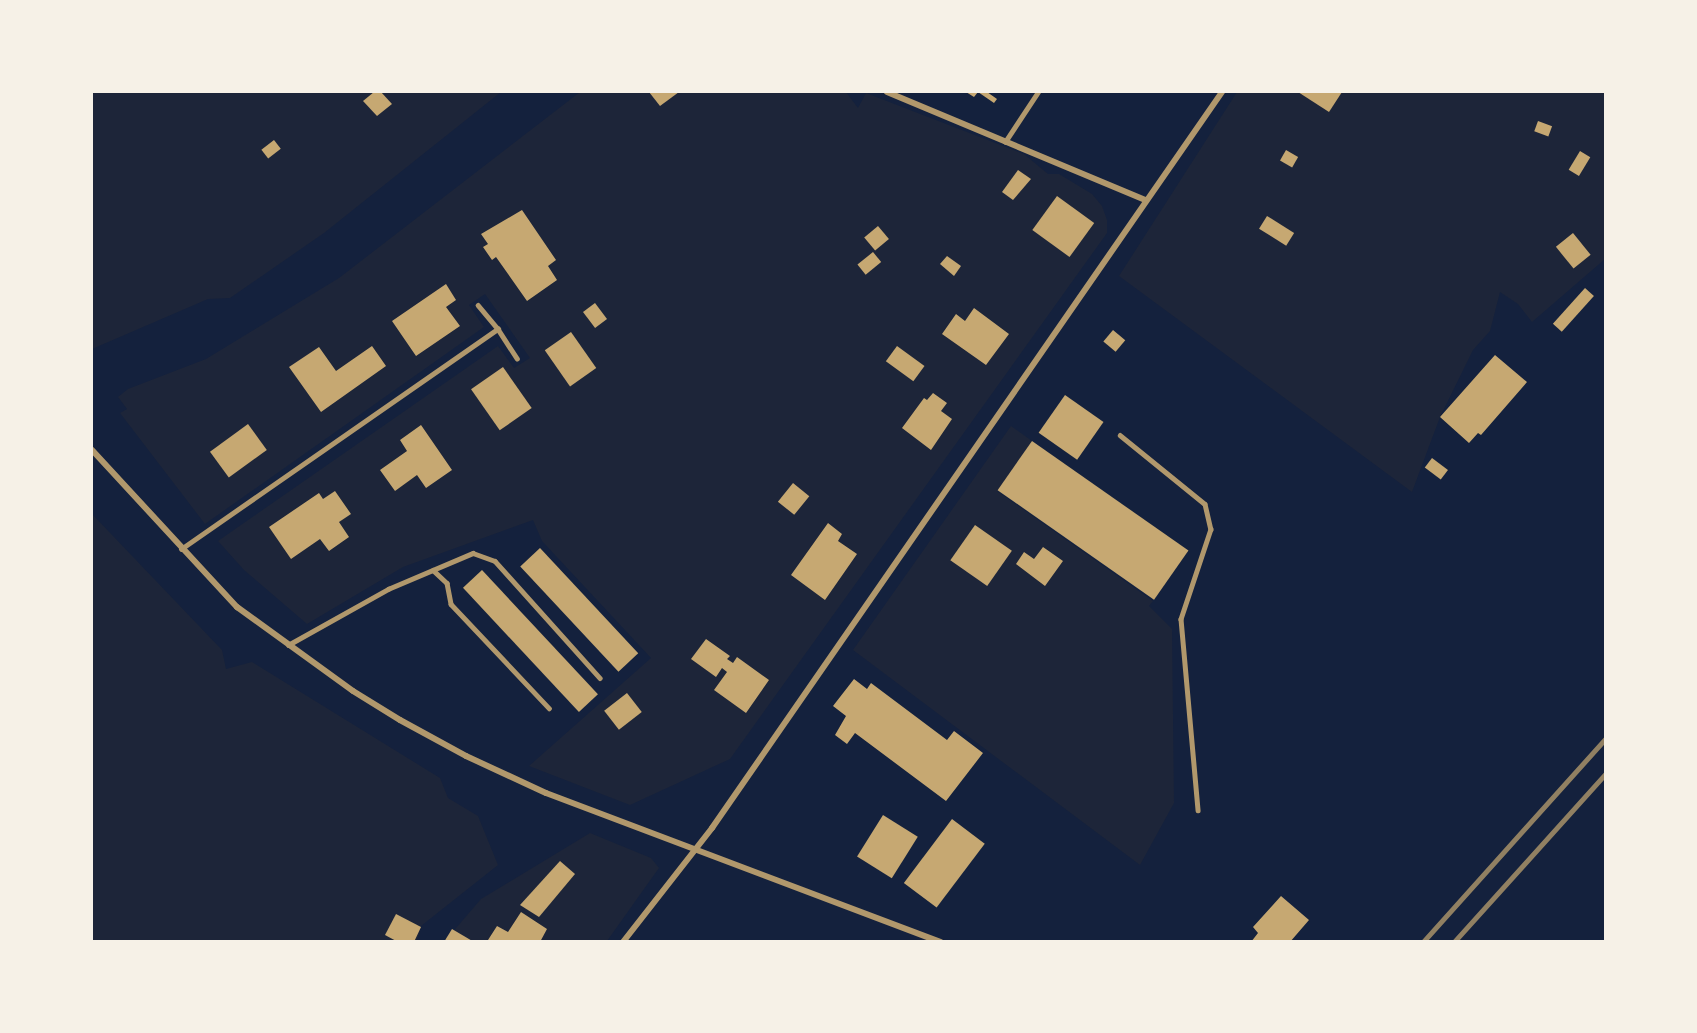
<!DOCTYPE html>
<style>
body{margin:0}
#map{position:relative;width:1697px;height:1033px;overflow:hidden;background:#14213d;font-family:Poppins,sans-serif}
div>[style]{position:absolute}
.green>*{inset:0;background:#1d2539}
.building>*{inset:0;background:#c6a872;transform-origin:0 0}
.service>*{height:4.5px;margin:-2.25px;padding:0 2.25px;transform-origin:2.25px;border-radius:2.25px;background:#b1986c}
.minor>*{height:6px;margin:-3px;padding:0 3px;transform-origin:3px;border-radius:3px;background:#b1986c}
.rail>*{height:4.5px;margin:-2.25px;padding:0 2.25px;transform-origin:2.25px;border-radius:2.25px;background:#918062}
span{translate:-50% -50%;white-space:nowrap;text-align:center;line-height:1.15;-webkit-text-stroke:5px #f6f1e7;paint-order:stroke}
.frame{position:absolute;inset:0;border:93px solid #f6f1e7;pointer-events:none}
</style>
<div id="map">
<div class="green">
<i style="clip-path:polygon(92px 92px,501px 92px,324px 233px,230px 298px,208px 299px,92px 349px)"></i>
<i style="clip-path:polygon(580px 92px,846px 92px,858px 108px,866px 93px,1024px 154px,1048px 174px,1059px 174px,1092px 194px,1102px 206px,1107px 220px,1107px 233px,730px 759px,630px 805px,529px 766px,651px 658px,542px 541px,533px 520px,403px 567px,307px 624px,244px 570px,218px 541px,498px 346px,514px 368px,530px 358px,485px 294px,469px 305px,484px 327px,205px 524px,120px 413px,127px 409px,118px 397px,128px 389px,206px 359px,339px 278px)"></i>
<i style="clip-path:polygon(1237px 92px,1605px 92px,1605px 259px,1532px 322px,1518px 304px,1500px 292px,1490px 331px,1473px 350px,1440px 417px,1412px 492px,1119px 276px)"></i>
<i style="clip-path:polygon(1011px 426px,1032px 441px,997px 491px,1153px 601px,1149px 606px,1172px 629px,1174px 803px,1140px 865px,853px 650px)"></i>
<i style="clip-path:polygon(92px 514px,222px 650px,226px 669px,252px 662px,440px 778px,448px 798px,478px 816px,498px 865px,421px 926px,417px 941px,92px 941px)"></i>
<i style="clip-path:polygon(590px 833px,651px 858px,659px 868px,607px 941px,444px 942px,481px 899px)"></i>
</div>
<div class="building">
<i style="clip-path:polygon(374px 92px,381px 92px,392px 104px,377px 116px,363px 101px)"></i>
<i style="clip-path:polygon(649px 92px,679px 92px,660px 106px)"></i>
<i style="clip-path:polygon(966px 92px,987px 92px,997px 99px,994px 103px,978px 92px,974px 97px)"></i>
<i style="clip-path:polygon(1298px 92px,1342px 92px,1329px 112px)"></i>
<i style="left:1538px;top:121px;width:15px;height:11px;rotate:20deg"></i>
<i style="left:274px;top:140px;width:11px;height:16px;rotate:52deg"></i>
<i style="left:1286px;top:150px;width:14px;height:12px;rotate:30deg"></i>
<i style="left:1580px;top:151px;width:12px;height:22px;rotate:31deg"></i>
<i style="clip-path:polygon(1018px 170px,1031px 179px,1013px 200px,1002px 192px)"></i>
<i style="left:1057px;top:196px;width:46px;height:42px;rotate:36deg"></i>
<i style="clip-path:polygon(522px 210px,556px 260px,548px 266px,557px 280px,527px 301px,496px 257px,492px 260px,483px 247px,488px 244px,481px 234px)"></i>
<i style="left:1267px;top:216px;width:32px;height:15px;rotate:32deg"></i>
<i style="left:878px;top:226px;width:17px;height:18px;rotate:50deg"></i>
<i style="left:1573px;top:233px;width:28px;height:22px;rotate:51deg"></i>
<i style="left:873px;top:252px;width:13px;height:20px;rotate:51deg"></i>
<i style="clip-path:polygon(947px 256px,961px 266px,954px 276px,940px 264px)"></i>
<i style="clip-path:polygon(446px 284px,456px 300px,446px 307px,460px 326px,416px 356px,392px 321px)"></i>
<i style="left:1585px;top:288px;width:12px;height:48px;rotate:42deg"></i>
<i style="left:595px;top:303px;width:20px;height:15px;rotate:53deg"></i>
<i style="clip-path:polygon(974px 308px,1009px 334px,986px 365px,942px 334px,956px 314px,965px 321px)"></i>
<i style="left:1113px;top:330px;width:16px;height:15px;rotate:40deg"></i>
<i style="left:571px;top:332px;width:44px;height:32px;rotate:55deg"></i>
<i style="clip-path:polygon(372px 346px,386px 366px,321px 412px,289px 367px,319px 347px,336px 371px)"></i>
<i style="left:897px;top:346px;width:34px;height:19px;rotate:36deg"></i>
<i style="clip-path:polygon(1495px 355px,1527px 382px,1481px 435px,1478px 433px,1469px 443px,1440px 417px)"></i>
<i style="left:503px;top:367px;width:50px;height:39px;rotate:55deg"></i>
<i style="clip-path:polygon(933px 393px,947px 403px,941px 411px,952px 419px,931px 450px,902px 428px,924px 398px,927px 400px)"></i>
<i style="left:1065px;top:395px;width:47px;height:46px;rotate:35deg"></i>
<i style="left:248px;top:424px;width:32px;height:47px;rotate:54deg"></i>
<i style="clip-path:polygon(421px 425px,452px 470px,426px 488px,417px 475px,395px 491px,380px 470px,407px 451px,400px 440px)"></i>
<i style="left:1032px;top:441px;width:191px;height:60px;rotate:35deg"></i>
<i style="left:1432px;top:458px;width:20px;height:12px;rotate:37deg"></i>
<i style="left:793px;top:483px;width:21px;height:24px;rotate:39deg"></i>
<i style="clip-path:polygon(335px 491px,351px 514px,339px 522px,349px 537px,329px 551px,320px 539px,291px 559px,269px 527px,319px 493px,323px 499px)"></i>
<i style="clip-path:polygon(828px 523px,842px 534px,838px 541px,857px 554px,825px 600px,791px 575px)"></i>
<i style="left:975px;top:525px;width:45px;height:43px;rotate:35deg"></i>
<i style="clip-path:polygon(1043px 547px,1063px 561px,1045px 586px,1016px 564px,1024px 552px,1034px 559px)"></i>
<i style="left:540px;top:548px;width:144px;height:27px;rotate:47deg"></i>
<i style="left:482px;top:570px;width:170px;height:26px;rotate:47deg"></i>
<i style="clip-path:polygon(706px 639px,730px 656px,727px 659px,733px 663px,737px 657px,769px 680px,746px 713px,714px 690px,727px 672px,722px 668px,716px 677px,691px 659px)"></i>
<i style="clip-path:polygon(854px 679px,867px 689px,871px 683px,947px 740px,954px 731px,983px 753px,946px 801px,855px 733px,847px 744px,835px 735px,846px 716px,833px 706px)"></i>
<i style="left:627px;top:693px;width:24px;height:29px;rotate:52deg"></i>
<i style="left:883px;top:815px;width:41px;height:49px;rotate:32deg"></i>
<i style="left:952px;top:819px;width:41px;height:80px;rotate:37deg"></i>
<i style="clip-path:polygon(560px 861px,575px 874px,539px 917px,520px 905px)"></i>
<i style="clip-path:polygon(1281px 896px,1309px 920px,1290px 942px,1251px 942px,1258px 933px,1253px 927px)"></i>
<i style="clip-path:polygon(521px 912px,547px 929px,540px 942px,488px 940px,497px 926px,508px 932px)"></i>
<i style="clip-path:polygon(396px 914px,421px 927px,414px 942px,398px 942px,385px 935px)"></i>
<i style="clip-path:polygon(452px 929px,474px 942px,444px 942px)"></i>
</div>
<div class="service">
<i style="left:1005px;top:142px;width:60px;rotate:-56.6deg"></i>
<i style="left:478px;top:305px;width:31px;rotate:50deg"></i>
<i style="left:1120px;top:435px;width:109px;rotate:39.1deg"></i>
<i style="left:1205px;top:504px;width:26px;rotate:77deg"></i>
<i style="left:1211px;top:529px;width:95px;rotate:108.4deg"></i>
<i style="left:1181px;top:619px;width:192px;rotate:84.9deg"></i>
<i style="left:181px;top:549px;width:386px;rotate:-34.8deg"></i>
<i style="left:498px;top:329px;width:35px;rotate:57deg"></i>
<i style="left:433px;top:570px;width:19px;rotate:43deg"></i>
<i style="left:447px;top:583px;width:21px;rotate:79deg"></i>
<i style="left:451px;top:604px;width:143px;rotate:46.7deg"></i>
<i style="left:288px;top:645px;width:115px;rotate:-29.2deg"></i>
<i style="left:388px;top:589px;width:92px;rotate:-23deg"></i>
<i style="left:473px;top:553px;width:23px;rotate:20deg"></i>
<i style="left:495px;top:561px;width:157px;rotate:48.1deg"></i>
</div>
<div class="minor">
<i style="left:887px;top:92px;width:280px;rotate:22.7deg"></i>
<i style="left:92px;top:450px;width:214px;rotate:47.3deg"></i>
<i style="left:237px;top:607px;width:143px;rotate:35.9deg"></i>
<i style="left:353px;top:691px;width:55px;rotate:31.7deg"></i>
<i style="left:400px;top:720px;width:75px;rotate:28.6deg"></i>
<i style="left:466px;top:756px;width:88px;rotate:24.8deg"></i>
<i style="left:546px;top:793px;width:422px;rotate:20.7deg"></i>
<i style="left:623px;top:942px;width:145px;rotate:-52deg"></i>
<i style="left:712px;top:828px;width:895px;rotate:-55.28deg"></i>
</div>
<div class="rail">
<i style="left:1423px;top:942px;width:274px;rotate:-48.1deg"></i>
<i style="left:1454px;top:942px;width:227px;rotate:-48deg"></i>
</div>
<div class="frame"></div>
</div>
